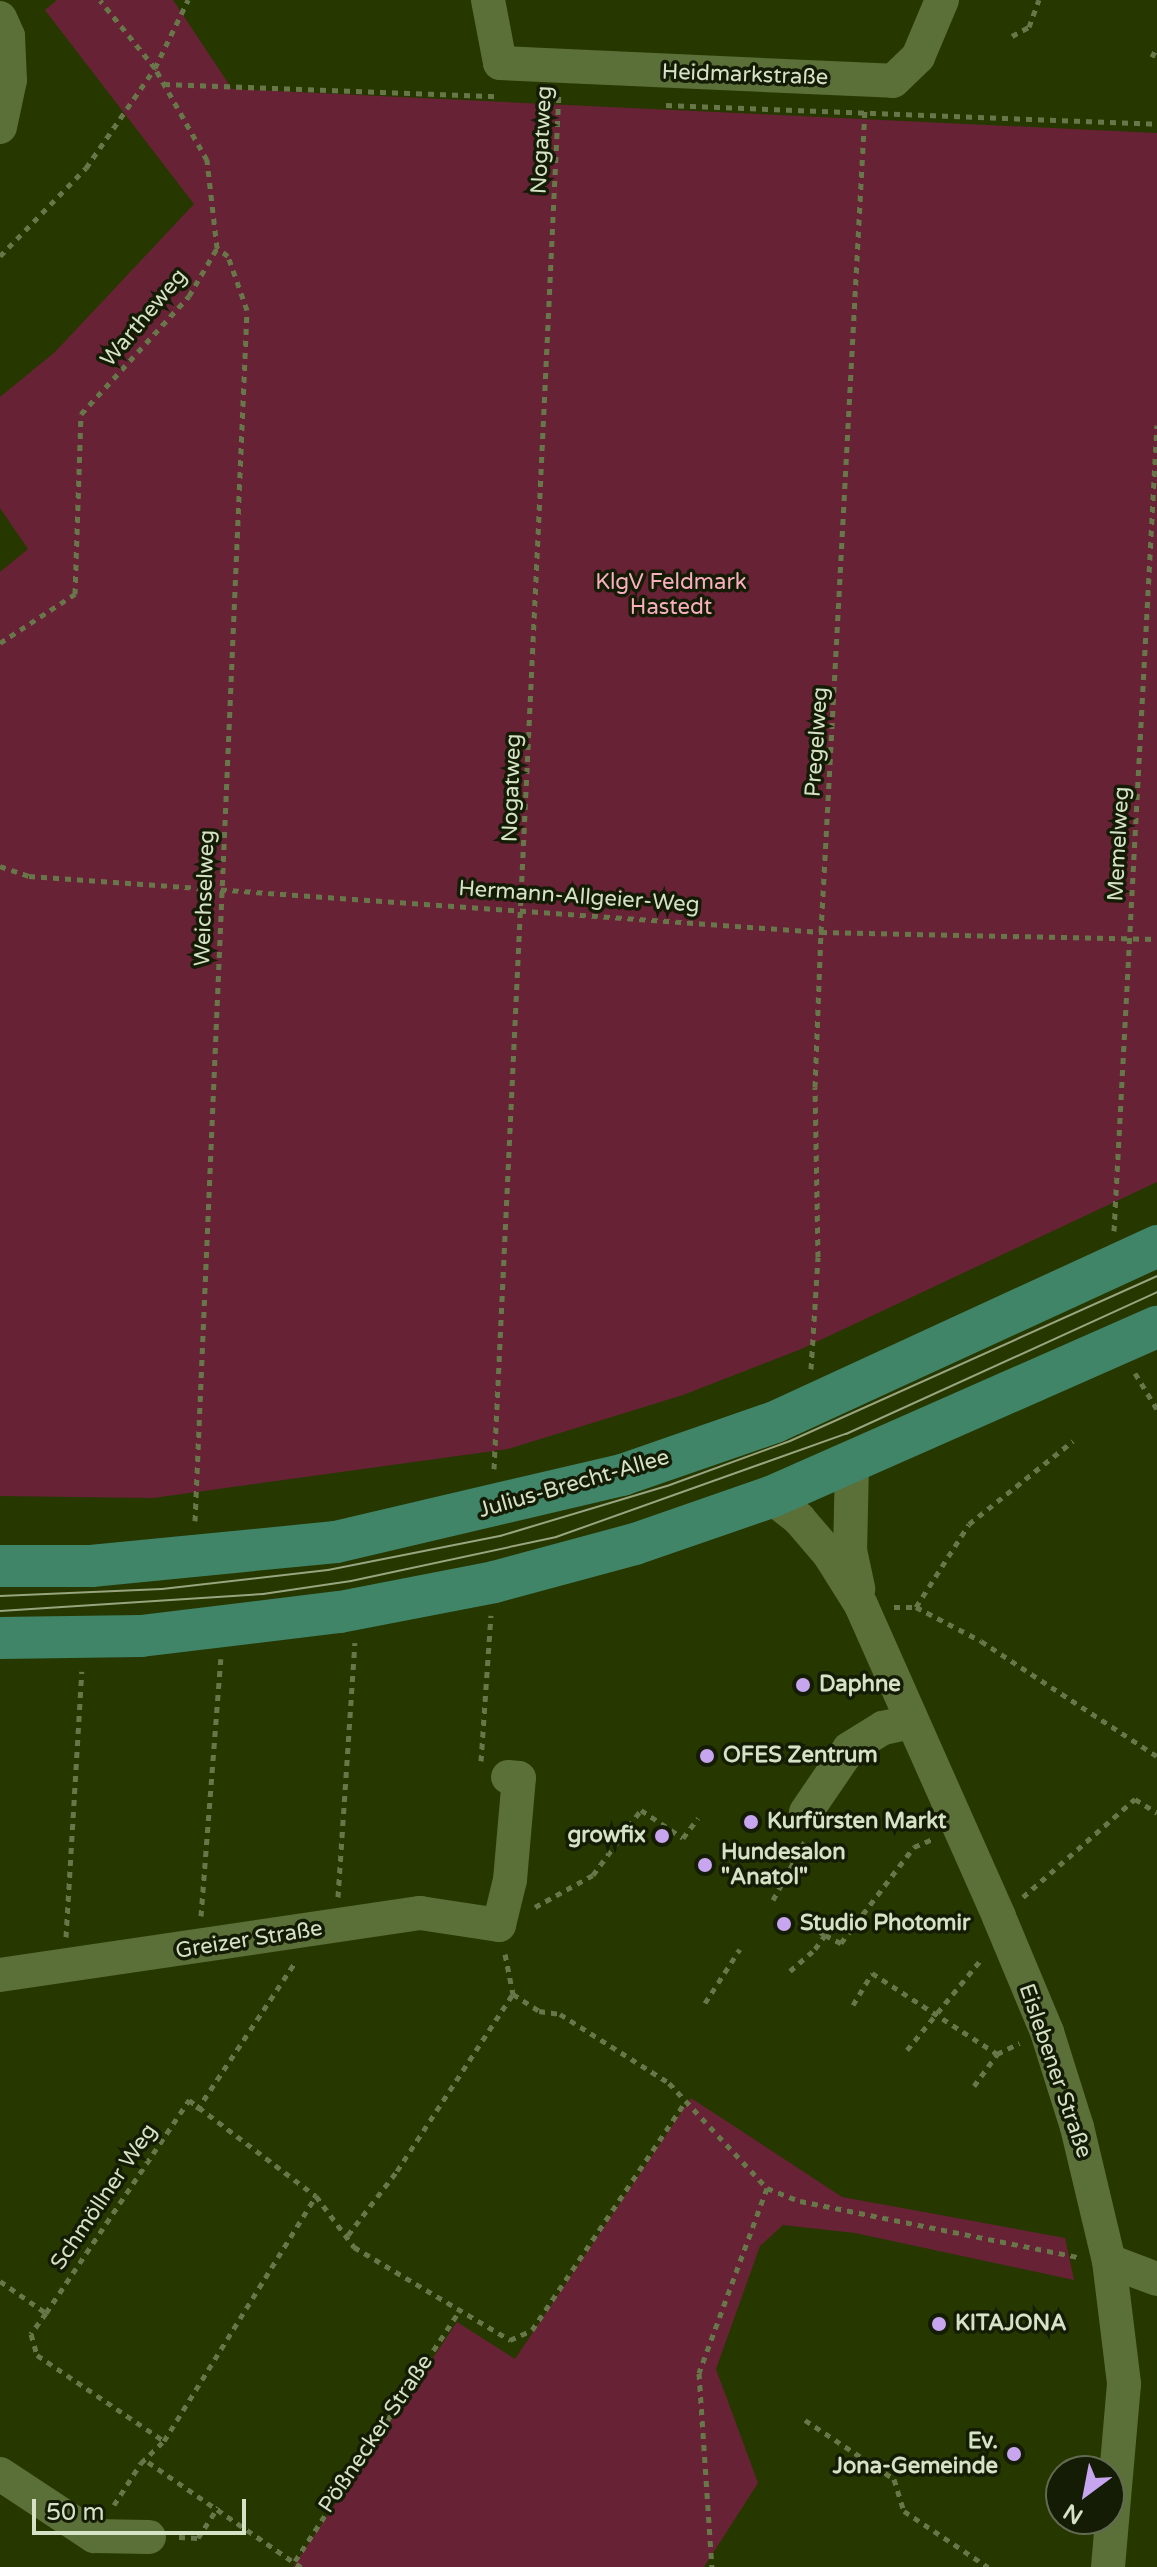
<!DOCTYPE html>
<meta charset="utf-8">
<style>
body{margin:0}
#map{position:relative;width:1157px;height:2567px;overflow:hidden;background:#273700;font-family:"Varela Round",sans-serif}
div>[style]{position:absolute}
.green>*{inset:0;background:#682236}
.path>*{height:5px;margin-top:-2.5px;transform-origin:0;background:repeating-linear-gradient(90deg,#687749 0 6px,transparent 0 12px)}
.minor>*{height:34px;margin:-17px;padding:0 17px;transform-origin:17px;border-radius:17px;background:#5b6f39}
.major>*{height:42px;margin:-21px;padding:0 21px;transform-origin:21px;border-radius:21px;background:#418569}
.tram>*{height:2px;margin:-1px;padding:0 1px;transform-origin:1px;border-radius:1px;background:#98a57f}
.dots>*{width:22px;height:22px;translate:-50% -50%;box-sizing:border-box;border:4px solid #141c06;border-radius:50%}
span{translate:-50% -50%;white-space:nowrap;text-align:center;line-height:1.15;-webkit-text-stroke:7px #141c06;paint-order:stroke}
.street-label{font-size:22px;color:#d6e2c5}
.park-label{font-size:22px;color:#f8b0bf}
.poi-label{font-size:22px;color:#d6e2c5;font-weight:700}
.left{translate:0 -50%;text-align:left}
.right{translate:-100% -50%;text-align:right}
.north{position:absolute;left:1045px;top:2455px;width:80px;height:80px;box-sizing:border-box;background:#141c06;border:2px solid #626b52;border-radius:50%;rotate:212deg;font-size:22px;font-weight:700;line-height:32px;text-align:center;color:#d6e2c5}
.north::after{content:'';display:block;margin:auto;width:28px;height:36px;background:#c8a5ef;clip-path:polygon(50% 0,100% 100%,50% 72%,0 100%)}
.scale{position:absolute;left:32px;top:2499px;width:214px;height:36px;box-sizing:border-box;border:4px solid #d6e2c5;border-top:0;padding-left:10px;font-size:24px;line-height:28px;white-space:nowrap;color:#d6e2c5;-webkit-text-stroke:6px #141c06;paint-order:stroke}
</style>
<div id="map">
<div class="green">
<i style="clip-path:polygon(57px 0,173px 0,232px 89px,1157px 133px,1157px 1182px,799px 1350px,683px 1395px,508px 1449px,153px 1498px,0 1496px,0 572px,28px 549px,0 508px,0 397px,55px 352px,194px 204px,45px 10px)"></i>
<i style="clip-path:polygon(691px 2098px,842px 2197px,1065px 2238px,1074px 2280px,855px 2233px,783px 2225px,760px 2246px,716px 2369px,758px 2483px,704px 2567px,293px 2567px,457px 2322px,515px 2359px)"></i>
</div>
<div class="path">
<i style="left:1012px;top:36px;width:19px;rotate:-28deg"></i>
<i style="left:1029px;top:27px;width:29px;rotate:-70deg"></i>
<i style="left:1152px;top:57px;width:11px;rotate:-63deg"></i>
<i style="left:164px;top:84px;width:333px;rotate:2.1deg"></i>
<i style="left:666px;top:105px;width:491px;rotate:2.2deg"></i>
<i style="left:0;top:256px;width:123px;rotate:-45.7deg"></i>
<i style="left:86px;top:168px;width:121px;rotate:-55.4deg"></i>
<i style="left:155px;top:68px;width:76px;rotate:-64.1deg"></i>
<i style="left:0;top:643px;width:90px;rotate:-33.2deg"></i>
<i style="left:75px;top:594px;width:180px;rotate:-88.1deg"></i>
<i style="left:81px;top:414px;width:160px;rotate:-47.5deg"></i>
<i style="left:189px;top:296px;width:56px;rotate:-59.7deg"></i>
<i style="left:217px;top:248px;width:89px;rotate:-96.5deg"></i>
<i style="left:207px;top:160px;width:106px;rotate:-119.5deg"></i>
<i style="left:155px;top:68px;width:87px;rotate:-129deg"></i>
<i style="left:0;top:866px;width:31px;rotate:19deg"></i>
<i style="left:29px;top:876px;width:794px;rotate:4.04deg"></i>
<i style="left:821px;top:932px;width:336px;rotate:1.2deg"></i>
<i style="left:1114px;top:1231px;width:807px;rotate:-86.95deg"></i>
<i style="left:811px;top:1369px;width:112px;rotate:-86.4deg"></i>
<i style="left:818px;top:1257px;width:170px;rotate:-91deg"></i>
<i style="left:815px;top:1087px;width:155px;rotate:-87.8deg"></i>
<i style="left:821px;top:932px;width:825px;rotate:-86.94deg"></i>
<i style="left:1135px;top:1373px;width:42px;rotate:58.6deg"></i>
<i style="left:494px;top:1469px;width:1378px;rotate:-87.3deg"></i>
<i style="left:195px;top:1521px;width:1212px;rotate:-87.54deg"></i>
<i style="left:247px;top:310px;width:57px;rotate:-109.4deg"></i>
<i style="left:228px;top:256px;width:14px;rotate:-144deg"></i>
<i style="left:894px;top:1607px;width:22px"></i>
<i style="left:916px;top:1607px;width:73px;rotate:27.6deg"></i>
<i style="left:981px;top:1641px;width:210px;rotate:33.2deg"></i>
<i style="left:916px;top:1607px;width:98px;rotate:-57.4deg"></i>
<i style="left:969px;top:1524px;width:133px;rotate:-38.6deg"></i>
<i style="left:481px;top:1761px;width:146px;rotate:-86.1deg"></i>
<i style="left:338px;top:1897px;width:255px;rotate:-86.2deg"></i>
<i style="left:1023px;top:1897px;width:149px;rotate:-41.2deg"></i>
<i style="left:1135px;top:1799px;width:26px;rotate:32deg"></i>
<i style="left:773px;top:1900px;width:67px;rotate:-61.5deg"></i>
<i style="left:535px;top:1907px;width:66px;rotate:-28.9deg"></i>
<i style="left:593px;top:1875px;width:81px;rotate:-53.6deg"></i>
<i style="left:641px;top:1810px;width:50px;rotate:33.7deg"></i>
<i style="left:683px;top:1838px;width:25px;rotate:-53deg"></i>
<i style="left:201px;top:1916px;width:258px;rotate:-85.6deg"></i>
<i style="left:825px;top:1935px;width:18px;rotate:27deg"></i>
<i style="left:841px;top:1943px;width:121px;rotate:-52.8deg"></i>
<i style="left:914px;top:1847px;width:21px;rotate:-23deg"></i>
<i style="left:66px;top:1937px;width:266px;rotate:-86.6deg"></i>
<i style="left:505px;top:1954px;width:41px;rotate:78.7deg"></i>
<i style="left:513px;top:1994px;width:31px;rotate:33deg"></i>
<i style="left:539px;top:2011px;width:21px;rotate:8deg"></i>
<i style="left:560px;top:2014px;width:129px;rotate:32.3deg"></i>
<i style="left:669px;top:2083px;width:144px;rotate:47deg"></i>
<i style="left:767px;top:2188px;width:197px;rotate:110.2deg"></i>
<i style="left:699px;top:2373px;width:194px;rotate:86.2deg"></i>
<i style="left:790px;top:1971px;width:33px;rotate:-41deg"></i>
<i style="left:815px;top:1949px;width:17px;rotate:-54deg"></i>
<i style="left:825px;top:1935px;width:6px;rotate:-149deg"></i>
<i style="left:705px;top:2003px;width:64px;rotate:-57.1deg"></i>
<i style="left:853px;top:2005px;width:37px;rotate:-59deg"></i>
<i style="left:872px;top:1973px;width:149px;rotate:32.9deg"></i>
<i style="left:997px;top:2054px;width:25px;rotate:-26deg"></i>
<i style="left:907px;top:2050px;width:120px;rotate:-50.7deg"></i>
<i style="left:974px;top:2086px;width:39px;rotate:-54deg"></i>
<i style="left:197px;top:2110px;width:175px;rotate:-56.4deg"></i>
<i style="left:767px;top:2188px;width:35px;rotate:22deg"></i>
<i style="left:800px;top:2201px;width:284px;rotate:11.4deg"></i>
<i style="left:348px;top:2235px;width:81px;rotate:-52.6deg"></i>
<i style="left:397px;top:2171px;width:212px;rotate:-56.8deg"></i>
<i style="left:0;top:2281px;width:56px;rotate:34.8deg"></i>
<i style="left:46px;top:2313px;width:26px;rotate:126deg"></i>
<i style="left:31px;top:2334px;width:22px;rotate:74deg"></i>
<i style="left:37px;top:2355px;width:153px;rotate:34.1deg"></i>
<i style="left:46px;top:2313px;width:257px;rotate:-56.1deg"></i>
<i style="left:189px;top:2100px;width:159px;rotate:37.1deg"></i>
<i style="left:316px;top:2196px;width:64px;rotate:53.3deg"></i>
<i style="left:354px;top:2247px;width:182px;rotate:30.8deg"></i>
<i style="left:510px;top:2340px;width:24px;rotate:-24deg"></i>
<i style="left:532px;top:2330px;width:276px;rotate:-56.1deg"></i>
<i style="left:805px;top:2420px;width:107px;rotate:33.5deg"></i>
<i style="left:894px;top:2479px;width:34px;rotate:73deg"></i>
<i style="left:904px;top:2511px;width:101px;rotate:33.7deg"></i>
<i style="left:148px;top:2462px;width:186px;rotate:34.5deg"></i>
<i style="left:114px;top:2505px;width:50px;rotate:-57.3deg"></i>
<i style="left:141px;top:2463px;width:32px;rotate:-44deg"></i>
<i style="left:164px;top:2441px;width:288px;rotate:-58.2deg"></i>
<i style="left:179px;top:2537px;width:19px;rotate:3deg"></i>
<i style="left:198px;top:2538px;width:37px;rotate:-57deg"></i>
<i style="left:295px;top:2561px;width:300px;rotate:-56.7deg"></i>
</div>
<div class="minor">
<i style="left:488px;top:0;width:64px;rotate:79.2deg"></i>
<i style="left:500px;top:63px;width:393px;rotate:2.6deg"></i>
<i style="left:893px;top:81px;width:35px;rotate:-44deg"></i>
<i style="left:918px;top:57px;width:62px;rotate:-67.2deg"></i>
<i style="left:0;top:18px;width:20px;rotate:66deg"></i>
<i style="left:8px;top:36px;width:44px;rotate:87.4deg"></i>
<i style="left:10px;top:80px;width:48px;rotate:102deg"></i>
<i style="left:852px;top:1465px;width:85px;rotate:91.3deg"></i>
<i style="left:850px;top:1550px;width:40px;rotate:78deg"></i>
<i style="left:771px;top:1497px;width:36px;rotate:38deg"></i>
<i style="left:799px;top:1519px;width:46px;rotate:49.4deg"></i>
<i style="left:829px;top:1554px;width:60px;rotate:57.9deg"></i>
<i style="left:861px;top:1605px;width:341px;rotate:66.1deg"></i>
<i style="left:999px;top:1917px;width:125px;rotate:67.3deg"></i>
<i style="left:1047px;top:2032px;width:100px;rotate:72.5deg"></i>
<i style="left:1077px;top:2127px;width:138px;rotate:76.6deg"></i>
<i style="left:1109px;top:2261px;width:124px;rotate:83deg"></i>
<i style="left:1124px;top:2384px;width:184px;rotate:95deg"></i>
<i style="left:806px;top:1812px;width:76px;rotate:-55.7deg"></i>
<i style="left:849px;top:1749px;width:40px;rotate:-32deg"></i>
<i style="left:883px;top:1728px;width:29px;rotate:-12deg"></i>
<i style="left:0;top:1975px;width:425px;rotate:-8.4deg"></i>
<i style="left:420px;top:1913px;width:80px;rotate:8.6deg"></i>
<i style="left:499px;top:1925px;width:46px;rotate:-76.3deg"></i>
<i style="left:510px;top:1880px;width:102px;rotate:-85deg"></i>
<i style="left:519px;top:1778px;width:11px;rotate:-175deg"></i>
<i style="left:1109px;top:2261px;width:51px;rotate:20.6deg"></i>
<i style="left:0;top:2474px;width:113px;rotate:33.4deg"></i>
<i style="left:94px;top:2536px;width:55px;rotate:1deg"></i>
</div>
<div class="major">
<i style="left:0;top:1566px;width:91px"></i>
<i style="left:91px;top:1566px;width:246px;rotate:-5.6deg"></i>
<i style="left:336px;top:1542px;width:294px;rotate:-13.2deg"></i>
<i style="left:622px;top:1475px;width:162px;rotate:-19.1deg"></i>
<i style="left:775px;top:1422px;width:421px;rotate:-24.7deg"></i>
<i style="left:0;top:1638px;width:141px;rotate:-0.8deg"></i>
<i style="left:141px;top:1636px;width:200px;rotate:-6.9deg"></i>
<i style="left:340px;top:1612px;width:157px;rotate:-11deg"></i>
<i style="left:494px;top:1582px;width:146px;rotate:-15.1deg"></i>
<i style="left:635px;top:1544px;width:144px;rotate:-19.1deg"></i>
<i style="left:771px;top:1497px;width:422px;rotate:-23.8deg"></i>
</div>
<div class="tram">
<i style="left:0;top:1596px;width:162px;rotate:-2.5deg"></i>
<i style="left:162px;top:1589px;width:167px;rotate:-6.5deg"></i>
<i style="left:328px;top:1570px;width:175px;rotate:-11.2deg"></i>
<i style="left:500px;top:1536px;width:174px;rotate:-16.7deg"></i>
<i style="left:667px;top:1486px;width:131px;rotate:-20.1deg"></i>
<i style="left:790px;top:1441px;width:402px;rotate:-24.2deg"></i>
<i style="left:0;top:1611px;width:264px;rotate:-3.7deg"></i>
<i style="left:263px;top:1594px;width:89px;rotate:-8.4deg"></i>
<i style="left:351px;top:1581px;width:210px;rotate:-12.1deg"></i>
<i style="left:556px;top:1537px;width:308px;rotate:-19.6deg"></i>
<i style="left:846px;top:1434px;width:342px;rotate:-24.5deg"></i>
</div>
<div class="dots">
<i style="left:803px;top:1685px;background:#c8a5ef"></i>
<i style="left:707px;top:1756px;background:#c8a5ef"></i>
<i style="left:751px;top:1822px;background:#c8a5ef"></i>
<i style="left:662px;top:1836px;background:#c8a5ef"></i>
<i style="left:705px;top:1865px;background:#c8a5ef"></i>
<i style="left:784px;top:1924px;background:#c8a5ef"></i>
<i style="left:939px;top:2324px;background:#c8a5ef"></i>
<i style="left:1014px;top:2454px;background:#c8a5ef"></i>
</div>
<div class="street-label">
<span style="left:745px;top:75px;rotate:2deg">Heidmarkstraße</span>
<span style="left:542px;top:140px;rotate:-87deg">Nogatweg</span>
<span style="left:144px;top:318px;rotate:-50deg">Wartheweg</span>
<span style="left:817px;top:742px;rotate:-86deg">Pregelweg</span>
<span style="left:512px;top:788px;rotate:-88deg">Nogatweg</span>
<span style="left:1119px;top:844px;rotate:-87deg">Memelweg</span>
<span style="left:579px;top:897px;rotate:4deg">Hermann-Allgeier-Weg</span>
<span style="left:205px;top:898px;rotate:-88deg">Weichselweg</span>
<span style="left:574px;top:1484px;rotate:-16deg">Julius-Brecht-Allee</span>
<span style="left:249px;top:1940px;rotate:-9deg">Greizer Straße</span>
<span style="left:1055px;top:2071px;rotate:71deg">Eislebener Straße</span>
<span style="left:104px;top:2197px;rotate:-56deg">Schmöllner Weg</span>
<span style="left:376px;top:2434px;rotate:-56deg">Pößnecker Straße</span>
</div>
<div class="park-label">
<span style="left:671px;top:595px">KlgV Feldmark<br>Hastedt</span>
</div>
<div class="poi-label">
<span class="left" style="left:819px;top:1685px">Daphne</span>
<span class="left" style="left:723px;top:1756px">OFES Zentrum</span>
<span class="left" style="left:767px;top:1822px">Kurfürsten Markt</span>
<span class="right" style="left:646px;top:1836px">growfix</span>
<span class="left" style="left:721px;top:1865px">Hundesalon<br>"Anatol"</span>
<span class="left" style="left:800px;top:1924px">Studio Photomir</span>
<span class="left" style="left:955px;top:2324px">KITAJONA</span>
<span class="right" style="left:998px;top:2454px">Ev.<br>Jona-Gemeinde</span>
</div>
<div class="north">N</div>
<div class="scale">50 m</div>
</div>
